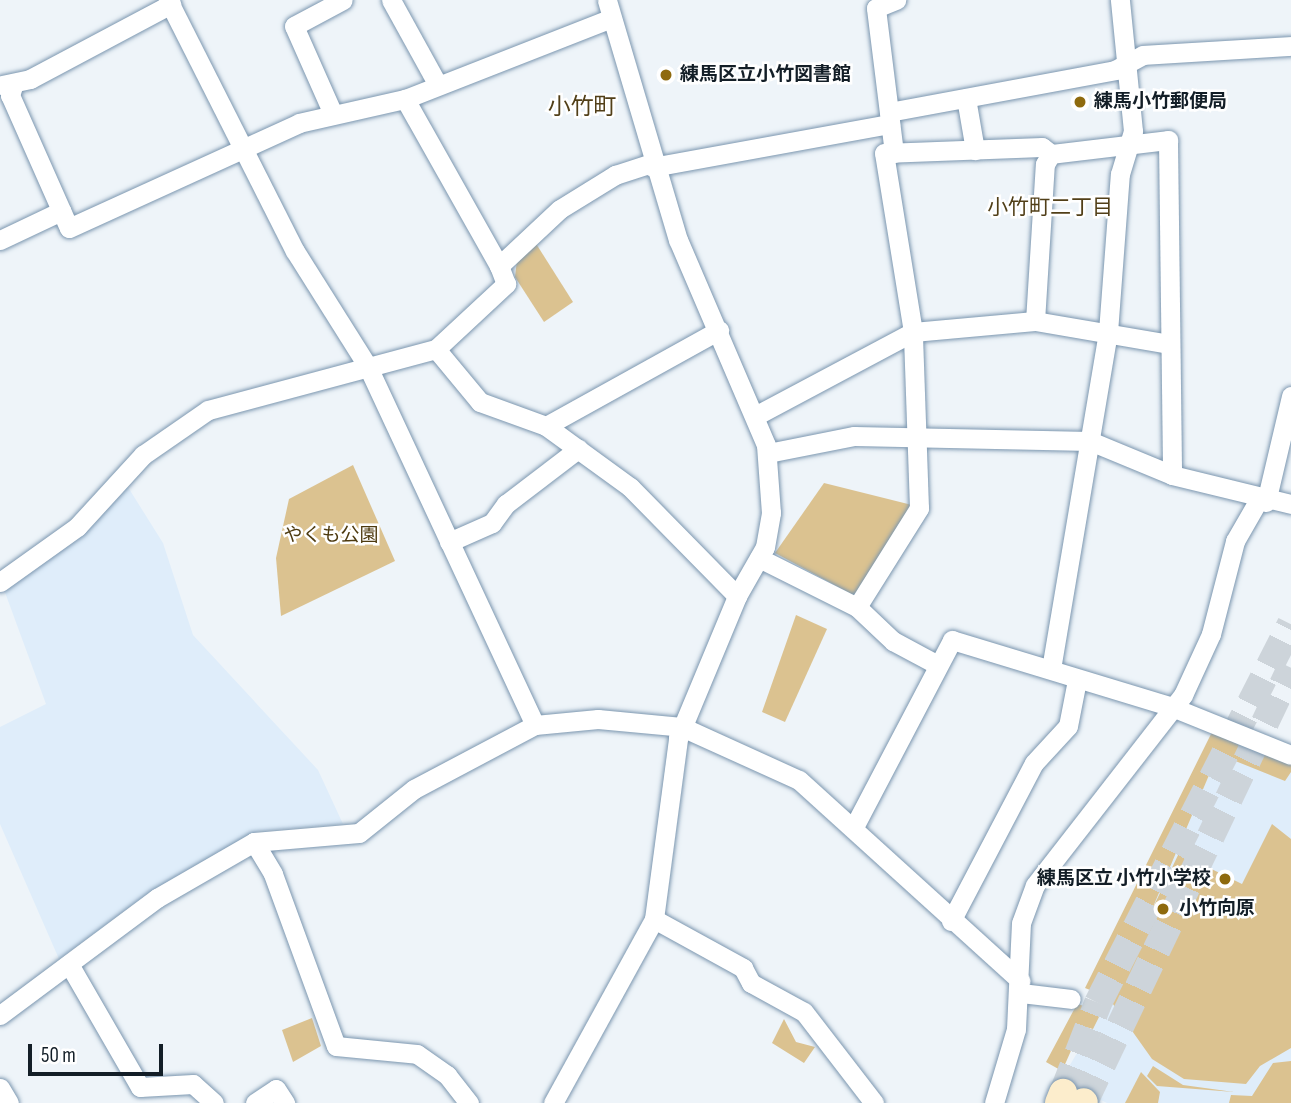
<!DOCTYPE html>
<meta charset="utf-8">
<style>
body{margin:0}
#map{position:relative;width:1291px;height:1103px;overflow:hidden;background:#eef4f9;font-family:"Sofia Sans Condensed","Noto Sans JP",sans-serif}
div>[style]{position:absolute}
.built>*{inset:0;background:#dfedfa}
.green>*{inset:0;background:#dbc290}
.secondary-tunnel>*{height:28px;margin-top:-14px;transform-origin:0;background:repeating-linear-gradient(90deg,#cdd4da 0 28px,transparent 0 42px)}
.roads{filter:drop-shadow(0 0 2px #7b96af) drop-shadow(0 0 2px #7b96af)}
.street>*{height:19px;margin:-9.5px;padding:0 9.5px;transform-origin:9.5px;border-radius:9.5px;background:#fff}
.secondary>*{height:28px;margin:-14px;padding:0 14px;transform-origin:14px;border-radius:14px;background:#fcedcc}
.dots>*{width:19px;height:19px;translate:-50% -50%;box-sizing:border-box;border:4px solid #fff;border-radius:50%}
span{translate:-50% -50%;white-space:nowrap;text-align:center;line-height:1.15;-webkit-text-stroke:5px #fff;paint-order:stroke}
.poi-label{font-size:19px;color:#131e27;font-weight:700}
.left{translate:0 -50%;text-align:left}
.right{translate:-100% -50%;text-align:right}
.park-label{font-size:19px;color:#4d3a0f}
.neighbourhood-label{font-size:21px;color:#513f18}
.quarter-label{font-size:23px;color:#513f18}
.scale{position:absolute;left:28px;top:1044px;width:135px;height:32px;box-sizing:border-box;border:4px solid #131e27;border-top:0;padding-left:9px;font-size:21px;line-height:24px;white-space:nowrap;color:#131e27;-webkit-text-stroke:5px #fff;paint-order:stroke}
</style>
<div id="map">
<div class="built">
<i style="clip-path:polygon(126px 484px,163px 543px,193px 635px,318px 770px,343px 824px,258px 831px,147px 894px,59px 959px,0 824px,0 727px,46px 704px,3px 587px)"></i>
<i style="clip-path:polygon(1227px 738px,1291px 762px,1291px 1103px,1107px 1103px,1061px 1080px,1102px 1011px,1108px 998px,1102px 997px)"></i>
</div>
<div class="green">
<i style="clip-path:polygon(535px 242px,573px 302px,544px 322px,515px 277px,517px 260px)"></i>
<i style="clip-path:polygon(353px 465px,395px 561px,281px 616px,276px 558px,289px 499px)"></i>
<i style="clip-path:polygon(824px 483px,912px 505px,855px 596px,775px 553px)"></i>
<i style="clip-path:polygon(796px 615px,827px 629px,785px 722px,762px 712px)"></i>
<i style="clip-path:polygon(1214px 728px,1291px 763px,1291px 772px,1285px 781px,1218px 754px,1150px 914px,1179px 853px,1242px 884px,1272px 824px,1291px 839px,1291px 1048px,1260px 1066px,1246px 1084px,1184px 1079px,1152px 1059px,1108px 997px,1085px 988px)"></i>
<i style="clip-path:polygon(1077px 1004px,1102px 1011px,1093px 1029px,1082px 1026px,1062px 1071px,1046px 1062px)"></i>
<i style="clip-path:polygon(312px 1018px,321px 1046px,293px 1062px,282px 1030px)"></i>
<i style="clip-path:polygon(784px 1019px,796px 1042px,815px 1047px,804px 1063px,772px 1043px)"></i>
<i style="clip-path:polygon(1291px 1061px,1291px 1103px,1229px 1103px,1231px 1095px,1252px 1096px,1273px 1063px)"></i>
<i style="clip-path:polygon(1153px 1066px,1183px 1085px,1234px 1092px,1157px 1086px,1147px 1076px)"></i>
<i style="clip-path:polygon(1141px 1072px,1160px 1092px,1158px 1103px,1125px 1103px)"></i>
</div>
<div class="secondary-tunnel">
<i style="left:1063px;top:1093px;width:97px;rotate:-68.7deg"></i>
<i style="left:1098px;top:1003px;width:425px;rotate:-63deg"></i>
<i style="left:1084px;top:1102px;width:481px;rotate:-64.5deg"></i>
</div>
<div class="roads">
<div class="street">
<i style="left:168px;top:0;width:281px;rotate:63.2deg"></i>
<i style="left:295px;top:251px;width:137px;rotate:57.8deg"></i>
<i style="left:368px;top:367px;width:395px;rotate:65deg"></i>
<i style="left:391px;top:0;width:97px;rotate:61.1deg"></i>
<i style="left:14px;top:83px;width:13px;rotate:108deg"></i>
<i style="left:10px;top:95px;width:145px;rotate:66.1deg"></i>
<i style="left:69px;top:228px;width:253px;rotate:-24.5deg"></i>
<i style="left:299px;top:123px;width:109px;rotate:-12.8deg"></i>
<i style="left:405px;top:99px;width:222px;rotate:-21.4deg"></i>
<i style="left:2px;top:85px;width:29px;rotate:-12deg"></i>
<i style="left:30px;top:79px;width:160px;rotate:-28deg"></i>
<i style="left:966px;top:98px;width:53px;rotate:80.2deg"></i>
<i style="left:405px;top:99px;width:192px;rotate:60.6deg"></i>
<i style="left:889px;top:112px;width:230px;rotate:-10.5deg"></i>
<i style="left:1115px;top:70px;width:32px;rotate:-28deg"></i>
<i style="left:1143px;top:55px;width:148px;rotate:-3.5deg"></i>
<i style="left:333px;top:114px;width:96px;rotate:-113.9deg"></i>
<i style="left:294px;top:26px;width:55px;rotate:-28deg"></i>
<i style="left:894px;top:153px;width:146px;rotate:-97.1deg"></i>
<i style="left:876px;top:8px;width:22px;rotate:-22deg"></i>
<i style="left:653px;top:167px;width:241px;rotate:-10.3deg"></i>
<i style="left:0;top:240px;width:68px;rotate:-25.4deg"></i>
<i style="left:1035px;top:321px;width:157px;rotate:-86.4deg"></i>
<i style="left:1045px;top:164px;width:12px;rotate:-59deg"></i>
<i style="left:1051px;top:154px;width:118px;rotate:-6.8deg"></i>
<i style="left:1168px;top:140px;width:335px;rotate:89.3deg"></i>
<i style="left:436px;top:349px;width:69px;rotate:50.3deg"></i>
<i style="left:480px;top:402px;width:70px;rotate:20deg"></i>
<i style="left:546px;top:426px;width:104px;rotate:36deg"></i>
<i style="left:630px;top:487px;width:153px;rotate:45.5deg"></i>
<i style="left:755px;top:416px;width:179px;rotate:-28deg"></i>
<i style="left:913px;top:332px;width:122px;rotate:-5.2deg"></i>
<i style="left:1035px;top:321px;width:137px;rotate:9.7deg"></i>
<i style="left:546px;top:426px;width:198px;rotate:-29deg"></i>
<i style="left:768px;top:453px;width:88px;rotate:-11.2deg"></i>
<i style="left:854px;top:436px;width:236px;rotate:1.2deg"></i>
<i style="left:1090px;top:441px;width:89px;rotate:22.5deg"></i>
<i style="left:1172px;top:475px;width:122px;rotate:13.7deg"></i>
<i style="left:1266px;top:502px;width:109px;rotate:-76.7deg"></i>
<i style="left:449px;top:542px;width:47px;rotate:-23.8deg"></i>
<i style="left:492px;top:523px;width:24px;rotate:-54deg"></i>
<i style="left:506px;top:504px;width:91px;rotate:-37.4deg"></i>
<i style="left:759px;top:558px;width:110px;rotate:26.6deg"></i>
<i style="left:857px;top:607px;width:50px;rotate:43.4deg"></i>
<i style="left:893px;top:641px;width:51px;rotate:28.1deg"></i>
<i style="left:0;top:582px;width:95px;rotate:-35.5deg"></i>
<i style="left:77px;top:527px;width:98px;rotate:-47.5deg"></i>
<i style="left:143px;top:455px;width:79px;rotate:-34.7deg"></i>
<i style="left:208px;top:410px;width:236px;rotate:-15deg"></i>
<i style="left:436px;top:349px;width:96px;rotate:-42.9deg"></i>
<i style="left:506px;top:284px;width:19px;rotate:-111deg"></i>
<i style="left:499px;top:266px;width:83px;rotate:-43.1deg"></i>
<i style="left:560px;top:209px;width:65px;rotate:-31.7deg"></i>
<i style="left:615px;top:175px;width:38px;rotate:-18deg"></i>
<i style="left:857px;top:607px;width:117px;rotate:-57.9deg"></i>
<i style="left:919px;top:508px;width:176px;rotate:-92deg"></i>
<i style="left:913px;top:332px;width:181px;rotate:-99.2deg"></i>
<i style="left:884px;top:153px;width:158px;rotate:-2.2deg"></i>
<i style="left:1042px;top:147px;width:11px;rotate:38deg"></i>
<i style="left:1051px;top:669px;width:342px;rotate:-80.4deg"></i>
<i style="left:1108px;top:332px;width:158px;rotate:-85.7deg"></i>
<i style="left:1120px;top:174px;width:45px;rotate:-73.2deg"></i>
<i style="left:1133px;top:131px;width:132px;rotate:-95.7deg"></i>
<i style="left:855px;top:825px;width:209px;rotate:-62.3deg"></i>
<i style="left:952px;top:640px;width:230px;rotate:16.9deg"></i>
<i style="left:1172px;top:707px;width:128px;rotate:22deg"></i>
<i style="left:254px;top:842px;width:37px;rotate:59deg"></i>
<i style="left:273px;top:874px;width:183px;rotate:69.9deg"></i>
<i style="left:336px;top:1046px;width:81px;rotate:5.6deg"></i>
<i style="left:417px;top:1054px;width:37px;rotate:35deg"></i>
<i style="left:447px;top:1075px;width:36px;rotate:52deg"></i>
<i style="left:654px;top:919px;width:102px;rotate:28.8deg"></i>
<i style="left:743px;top:968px;width:17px;rotate:62deg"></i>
<i style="left:751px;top:983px;width:60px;rotate:28.7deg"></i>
<i style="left:804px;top:1012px;width:115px;rotate:52.4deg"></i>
<i style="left:951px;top:921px;width:178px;rotate:-62.3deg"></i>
<i style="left:1034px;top:763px;width:50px;rotate:-47.4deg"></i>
<i style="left:1068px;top:726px;width:47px;rotate:-78.9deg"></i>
<i style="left:69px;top:964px;width:142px;rotate:60deg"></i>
<i style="left:140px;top:1087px;width:53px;rotate:-3.2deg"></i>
<i style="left:193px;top:1084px;width:28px;rotate:42deg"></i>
<i style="left:1021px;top:993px;width:50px;rotate:6.8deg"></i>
<i style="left:0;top:1015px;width:196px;rotate:-36.7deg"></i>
<i style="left:157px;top:898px;width:112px;rotate:-30deg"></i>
<i style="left:254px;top:842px;width:105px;rotate:-4.9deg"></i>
<i style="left:359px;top:833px;width:70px;rotate:-38.7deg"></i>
<i style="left:414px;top:789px;width:137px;rotate:-27.9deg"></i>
<i style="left:535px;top:725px;width:63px;rotate:-5.4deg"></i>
<i style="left:598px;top:719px;width:84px;rotate:5.4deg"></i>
<i style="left:682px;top:727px;width:128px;rotate:24.4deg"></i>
<i style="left:799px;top:780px;width:299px;rotate:42.2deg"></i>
<i style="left:0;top:1088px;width:17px;rotate:59deg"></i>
<i style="left:255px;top:1103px;width:25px;rotate:-34deg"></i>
<i style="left:276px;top:1089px;width:17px;rotate:57deg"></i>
<i style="left:553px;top:1103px;width:210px;rotate:-61.2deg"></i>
<i style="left:654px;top:919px;width:183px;rotate:-82.4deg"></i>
<i style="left:678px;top:738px;width:154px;rotate:-67.4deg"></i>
<i style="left:737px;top:596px;width:56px;rotate:-60.3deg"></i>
<i style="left:765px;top:547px;width:35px;rotate:-80deg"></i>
<i style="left:771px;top:513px;width:68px;rotate:-94.2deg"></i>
<i style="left:766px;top:445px;width:223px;rotate:-113.2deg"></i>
<i style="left:678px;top:240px;width:250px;rotate:-106.5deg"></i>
<i style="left:994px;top:1103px;width:77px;rotate:-73.4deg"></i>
<i style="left:1016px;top:1029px;width:106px;rotate:-87.3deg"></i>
<i style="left:1021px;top:923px;width:40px;rotate:-69.8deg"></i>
<i style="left:1035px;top:885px;width:241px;rotate:-52.1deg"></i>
<i style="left:1183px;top:695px;width:67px;rotate:-65.3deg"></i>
<i style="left:1211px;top:634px;width:96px;rotate:-75.5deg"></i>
<i style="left:1235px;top:541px;width:46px;rotate:-60.1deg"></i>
</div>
<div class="secondary">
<i style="left:1059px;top:1103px;width:11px;rotate:-68deg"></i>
<i style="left:1083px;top:1103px;width:1px;rotate:-45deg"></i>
</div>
</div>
<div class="dots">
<i style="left:666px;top:75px;background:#8e6a0e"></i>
<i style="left:1080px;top:102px;background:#8e6a0e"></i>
<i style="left:1225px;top:879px;background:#8e6a0e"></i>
<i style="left:1163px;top:909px;background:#8e6a0e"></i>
</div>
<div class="poi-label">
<span class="left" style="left:680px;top:75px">練馬区立小竹図書館</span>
<span class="left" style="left:1094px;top:102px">練馬小竹郵便局</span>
<span class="right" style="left:1211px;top:879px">練馬区立 小竹小学校</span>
<span class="left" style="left:1179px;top:909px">小竹向原</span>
</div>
<div class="park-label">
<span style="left:331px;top:536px">やくも公園</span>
</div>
<div class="neighbourhood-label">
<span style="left:1050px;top:208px">小竹町二丁目</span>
</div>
<div class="quarter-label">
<span style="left:582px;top:107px">小竹町</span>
</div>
<div class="scale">50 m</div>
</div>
